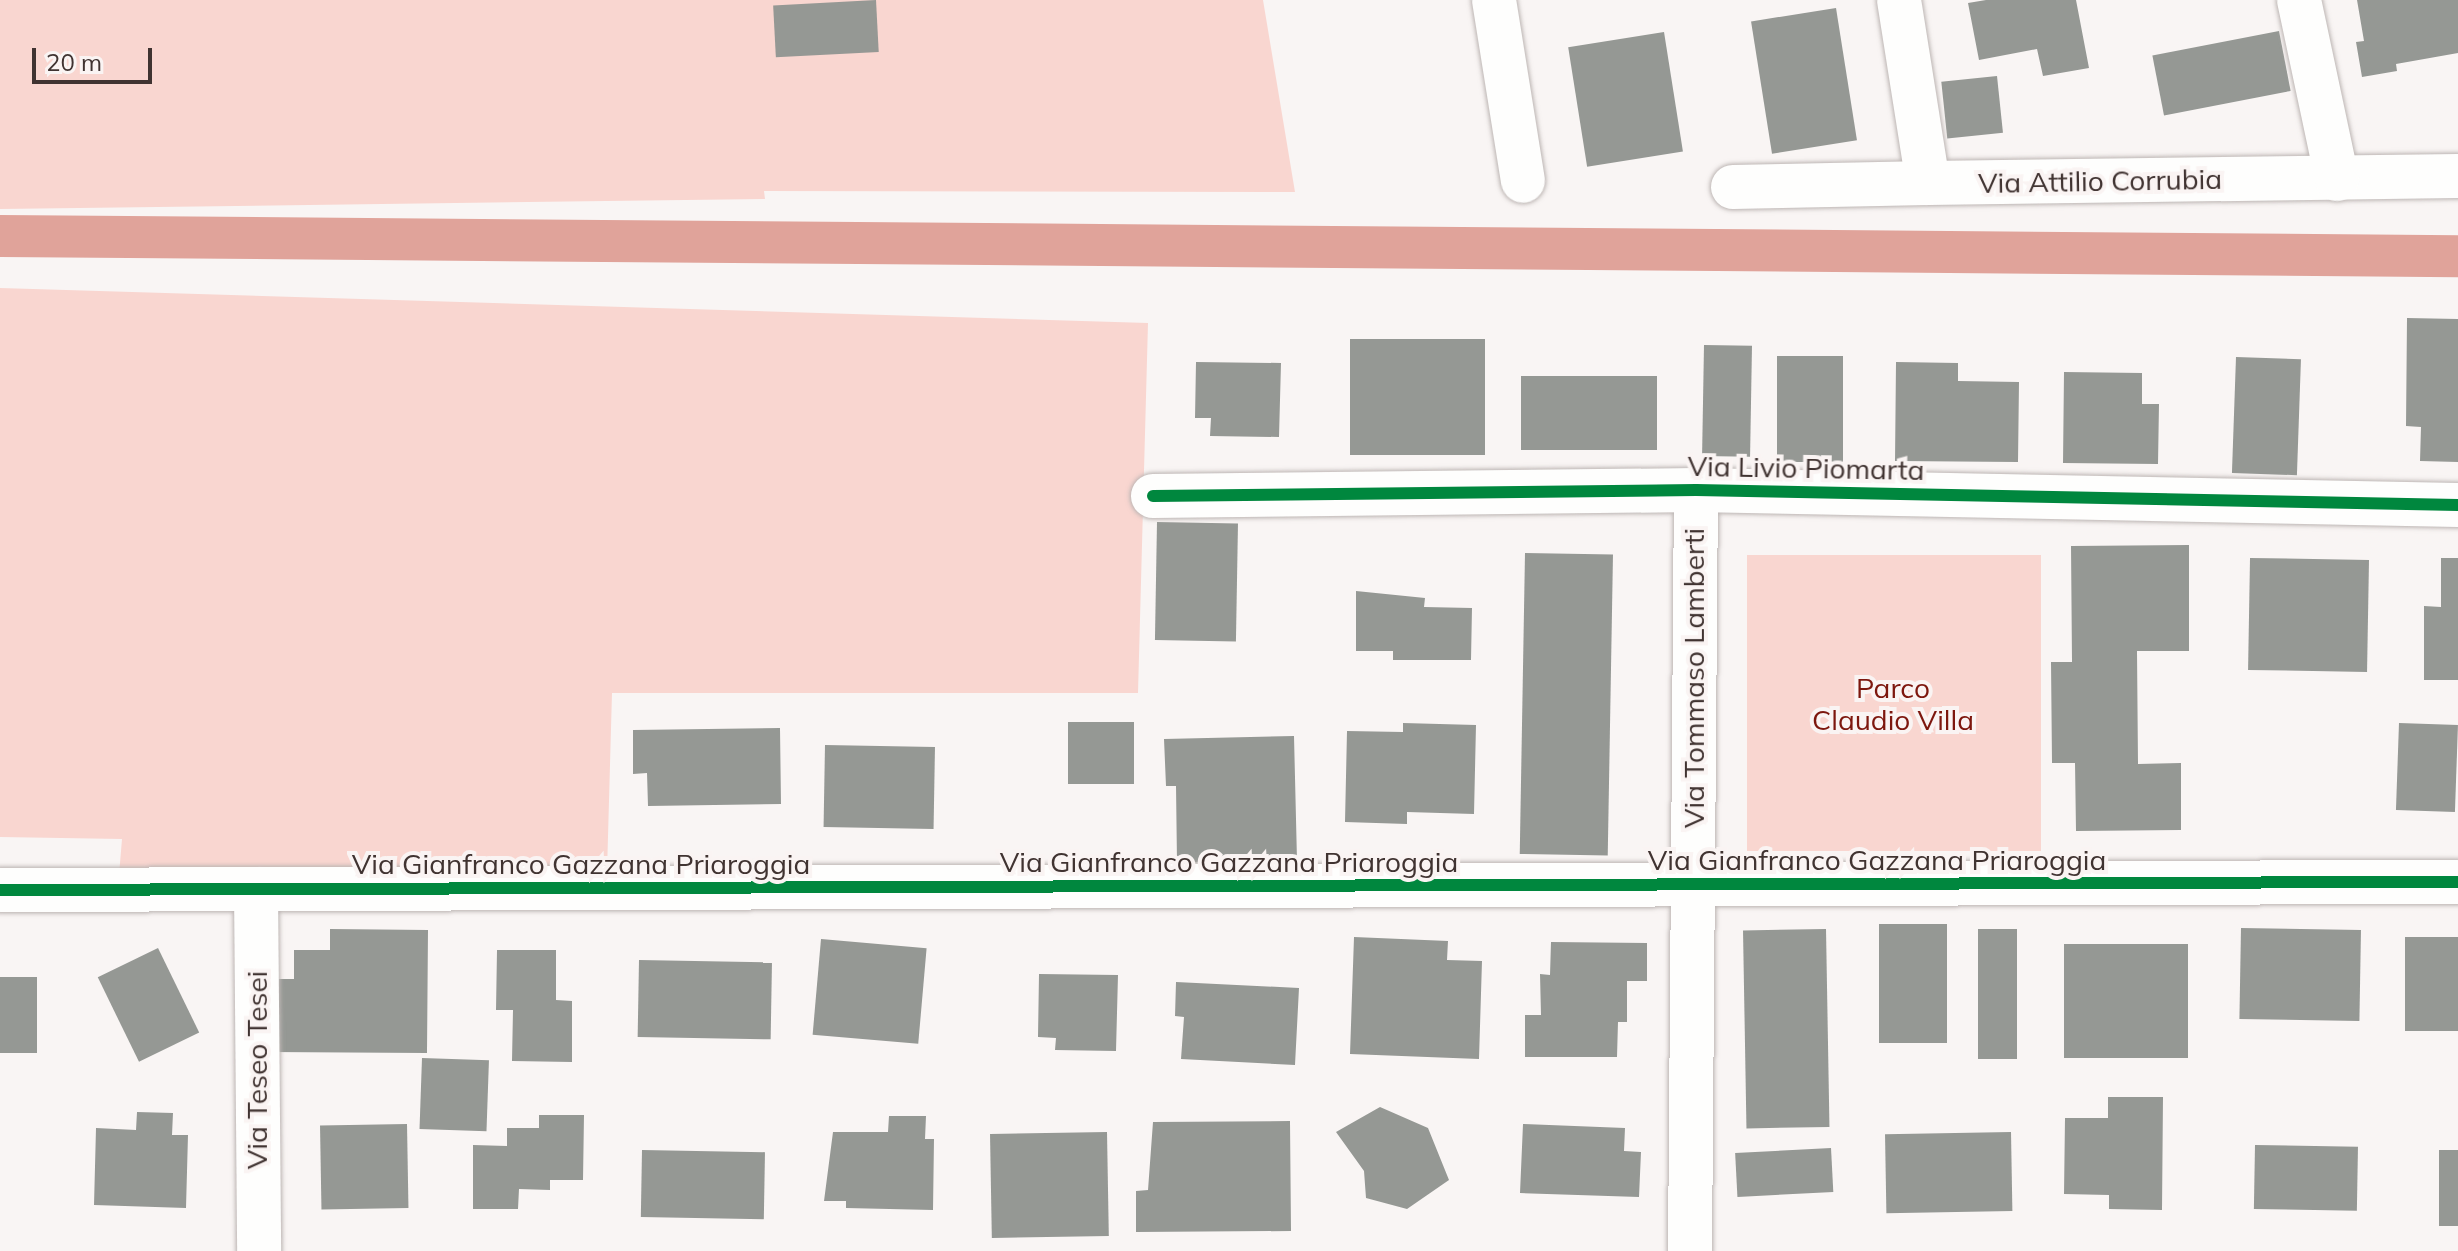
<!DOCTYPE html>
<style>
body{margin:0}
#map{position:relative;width:2458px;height:1251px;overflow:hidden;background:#f9f5f4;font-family:Mulish,sans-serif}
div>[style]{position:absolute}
.green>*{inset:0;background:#f9d6d0;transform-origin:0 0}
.canal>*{height:42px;margin:-21px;padding:0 21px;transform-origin:21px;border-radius:21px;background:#e0a39a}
.building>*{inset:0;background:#959894;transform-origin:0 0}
.roads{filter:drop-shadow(0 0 2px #bdb6b4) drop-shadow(0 0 2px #bdb6b4)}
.minor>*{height:44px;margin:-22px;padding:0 22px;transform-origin:22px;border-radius:22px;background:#fefefd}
.cycleway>*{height:12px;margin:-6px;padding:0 6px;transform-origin:6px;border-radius:6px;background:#00873e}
span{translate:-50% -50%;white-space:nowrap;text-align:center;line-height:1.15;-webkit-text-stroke:8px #faf4f3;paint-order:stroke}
.street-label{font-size:28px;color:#403331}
.park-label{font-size:28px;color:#7d170e}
.scale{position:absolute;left:32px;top:48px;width:120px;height:36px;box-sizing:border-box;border:4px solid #403331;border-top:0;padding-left:10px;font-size:24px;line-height:28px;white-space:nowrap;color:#403331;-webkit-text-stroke:6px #faf4f3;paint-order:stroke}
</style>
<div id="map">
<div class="green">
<i style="clip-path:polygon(0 0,1263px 0,1295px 192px,764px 191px,765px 199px,0 209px)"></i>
<i style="clip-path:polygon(0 288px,1148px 323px,1138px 693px,612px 693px,607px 873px,119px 875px,122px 839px,0 837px)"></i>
<i style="left:1747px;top:555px;width:294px;height:296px"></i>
</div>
<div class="canal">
<i style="left:0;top:236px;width:2458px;rotate:0.47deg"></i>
</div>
<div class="building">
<i style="left:876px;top:0;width:52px;height:103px;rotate:87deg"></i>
<i style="clip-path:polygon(1986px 0,2076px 0,2089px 68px,2043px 76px,2037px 49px,1979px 60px,1968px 3px)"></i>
<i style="clip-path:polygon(2357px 0,2458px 0,2458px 53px,2396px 64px,2397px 71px,2362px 77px,2356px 42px,2364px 41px)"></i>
<i style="left:1836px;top:8px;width:134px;height:86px;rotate:81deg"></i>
<i style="left:2279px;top:31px;width:61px;height:129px;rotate:79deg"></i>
<i style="left:1664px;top:32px;width:121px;height:97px;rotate:81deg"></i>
<i style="left:1997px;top:76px;width:57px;height:56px;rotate:84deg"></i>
<i style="clip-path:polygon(2407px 318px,2458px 319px,2458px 462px,2420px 461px,2421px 427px,2406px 426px)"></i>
<i style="left:1350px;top:339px;width:135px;height:116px"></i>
<i style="left:1704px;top:345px;width:48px;height:111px;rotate:1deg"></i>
<i style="left:1843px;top:356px;width:106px;height:66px;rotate:90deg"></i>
<i style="left:2236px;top:357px;width:65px;height:116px;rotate:2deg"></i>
<i style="clip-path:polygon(1196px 362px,1281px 363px,1279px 437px,1210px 436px,1211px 418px,1195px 418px)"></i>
<i style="clip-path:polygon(1896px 362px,1958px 363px,1958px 381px,2019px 382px,2018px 462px,1895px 461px)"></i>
<i style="clip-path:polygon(2064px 372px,2142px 373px,2142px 404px,2159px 404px,2158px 464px,2063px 463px)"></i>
<i style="left:1521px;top:376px;width:136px;height:74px"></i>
<i style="left:1157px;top:522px;width:81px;height:118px;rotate:1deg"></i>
<i style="clip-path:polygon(2189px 545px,2189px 651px,2137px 651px,2138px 764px,2181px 763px,2181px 830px,2076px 831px,2075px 763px,2052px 763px,2051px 662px,2072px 662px,2071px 546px)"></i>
<i style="left:1525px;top:553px;width:88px;height:301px;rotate:1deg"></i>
<i style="clip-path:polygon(2441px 558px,2458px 558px,2458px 680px,2424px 680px,2424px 606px,2441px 607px)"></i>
<i style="left:2369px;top:560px;width:112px;height:119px;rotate:91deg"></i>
<i style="clip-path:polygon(1356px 591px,1425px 598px,1424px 607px,1472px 608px,1471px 660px,1393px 660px,1393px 651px,1356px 651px)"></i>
<i style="left:1068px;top:722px;width:66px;height:62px"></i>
<i style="clip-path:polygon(1403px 723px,1476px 725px,1474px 814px,1407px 812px,1407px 824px,1345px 822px,1347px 731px,1403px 732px)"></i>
<i style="left:2399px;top:723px;width:59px;height:87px;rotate:2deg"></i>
<i style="clip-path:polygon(780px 728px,781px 804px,648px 806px,647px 773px,633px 774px,633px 730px)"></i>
<i style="clip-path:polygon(1294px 736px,1297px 860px,1177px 863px,1176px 786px,1166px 786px,1164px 739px)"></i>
<i style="left:825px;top:745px;width:110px;height:82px;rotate:1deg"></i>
<i style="left:1947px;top:924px;width:119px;height:68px;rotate:90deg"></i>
<i style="left:2241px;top:928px;width:120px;height:91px;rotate:1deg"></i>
<i style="clip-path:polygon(330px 929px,428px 930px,427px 1053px,270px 1052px,271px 979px,294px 979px,294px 950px,330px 950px)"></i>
<i style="left:1826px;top:929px;width:198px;height:83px;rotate:89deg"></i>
<i style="left:1978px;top:929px;width:39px;height:130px"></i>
<i style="clip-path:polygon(1354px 937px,1448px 941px,1447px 960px,1482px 961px,1479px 1059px,1350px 1054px)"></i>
<i style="left:2405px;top:937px;width:53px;height:94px"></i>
<i style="left:821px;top:939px;width:106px;height:96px;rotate:5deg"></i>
<i style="clip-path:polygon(1551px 942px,1647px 943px,1647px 981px,1627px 981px,1627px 1022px,1618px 1022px,1617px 1057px,1525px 1057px,1525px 1015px,1541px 1015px,1540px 974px,1550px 975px)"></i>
<i style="left:2064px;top:944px;width:124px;height:114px"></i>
<i style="left:158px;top:948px;width:94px;height:67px;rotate:64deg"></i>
<i style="clip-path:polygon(497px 950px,556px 950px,556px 1000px,572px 1001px,572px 1062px,512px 1061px,513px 1010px,496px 1010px)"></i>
<i style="left:639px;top:960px;width:133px;height:77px;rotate:1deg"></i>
<i style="clip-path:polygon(1039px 974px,1118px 975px,1116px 1051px,1055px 1050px,1056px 1038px,1038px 1037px)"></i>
<i style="left:0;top:977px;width:37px;height:76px"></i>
<i style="clip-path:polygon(1176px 982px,1299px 988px,1295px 1065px,1181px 1059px,1184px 1017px,1175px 1016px)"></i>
<i style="left:422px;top:1058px;width:67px;height:71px;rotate:2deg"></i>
<i style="clip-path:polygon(2108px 1097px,2163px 1097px,2162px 1210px,2109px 1209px,2109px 1195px,2064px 1194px,2065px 1118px,2108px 1118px)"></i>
<i style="clip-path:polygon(1380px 1107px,1428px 1128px,1449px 1180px,1407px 1209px,1366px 1198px,1364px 1171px,1336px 1132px)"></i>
<i style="clip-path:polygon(137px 1112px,173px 1113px,172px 1135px,188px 1135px,186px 1208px,94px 1205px,96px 1128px,136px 1130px)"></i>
<i style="clip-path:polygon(539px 1115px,584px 1115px,583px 1180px,550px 1180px,550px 1190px,519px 1189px,518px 1209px,473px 1209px,473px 1145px,507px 1146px,507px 1128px,539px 1128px)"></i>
<i style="clip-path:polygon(889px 1116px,926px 1116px,925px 1139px,934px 1139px,933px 1210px,846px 1208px,846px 1201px,824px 1201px,833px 1132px,888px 1132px)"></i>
<i style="clip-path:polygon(1290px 1121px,1291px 1231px,1136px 1232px,1136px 1191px,1148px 1190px,1153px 1122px)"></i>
<i style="left:407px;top:1124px;width:84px;height:87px;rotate:89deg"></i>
<i style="clip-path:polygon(1523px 1124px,1625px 1128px,1624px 1151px,1641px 1152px,1639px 1197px,1520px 1193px)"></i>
<i style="left:1107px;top:1132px;width:104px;height:117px;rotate:89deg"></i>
<i style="left:2011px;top:1132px;width:79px;height:126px;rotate:89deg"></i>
<i style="left:2255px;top:1145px;width:103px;height:64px;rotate:1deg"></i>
<i style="left:1831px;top:1148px;width:44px;height:96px;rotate:87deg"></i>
<i style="left:642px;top:1150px;width:123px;height:67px;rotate:1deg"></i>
<i style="left:2458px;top:1150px;width:76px;height:19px;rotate:90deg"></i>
</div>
<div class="roads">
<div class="minor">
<i style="left:1494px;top:0;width:183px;rotate:80.9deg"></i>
<i style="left:1899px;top:0;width:185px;rotate:81deg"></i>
<i style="left:1928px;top:183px;width:530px;rotate:-0.76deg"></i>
<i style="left:2299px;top:0;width:183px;rotate:78deg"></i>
<i style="left:1733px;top:187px;width:195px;rotate:-1.2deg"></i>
<i style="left:1153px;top:496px;width:543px;rotate:-0.63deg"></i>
<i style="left:1696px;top:490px;width:762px;rotate:1.13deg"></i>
<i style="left:256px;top:889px;width:362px;rotate:89.5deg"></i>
<i style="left:0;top:890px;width:2458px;rotate:-0.19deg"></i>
<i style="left:1690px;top:1251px;width:761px;rotate:-89.55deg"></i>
</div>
</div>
<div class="cycleway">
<i style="left:1153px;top:496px;width:543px;rotate:-0.63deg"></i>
<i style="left:1696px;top:490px;width:762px;rotate:1.13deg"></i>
<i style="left:0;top:890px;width:2458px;rotate:-0.19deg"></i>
</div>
<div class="street-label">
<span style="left:2100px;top:181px;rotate:-1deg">Via Attilio Corrubia</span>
<span style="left:1806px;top:468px;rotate:1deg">Via Livio Piomarta</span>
<span style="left:1694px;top:678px;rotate:-90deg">Via Tommaso Lamberti</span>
<span style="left:1877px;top:860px">Via Gianfranco Gazzana Priaroggia</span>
<span style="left:1229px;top:862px">Via Gianfranco Gazzana Priaroggia</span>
<span style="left:581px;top:864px">Via Gianfranco Gazzana Priaroggia</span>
<span style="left:257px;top:1070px;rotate:-90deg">Via Teseo Tesei</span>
</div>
<div class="park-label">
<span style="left:1893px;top:704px">Parco<br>Claudio Villa</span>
</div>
<div class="scale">20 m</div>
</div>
